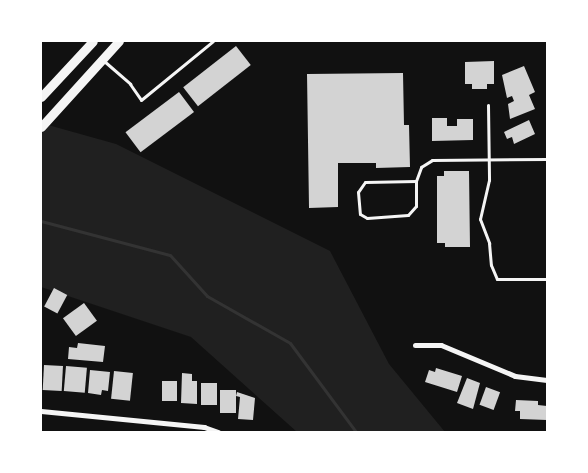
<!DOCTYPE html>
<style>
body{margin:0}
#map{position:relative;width:588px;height:473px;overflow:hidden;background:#111;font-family:Overpass,sans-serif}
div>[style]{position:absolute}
.green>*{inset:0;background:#202020}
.stream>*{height:3px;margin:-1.5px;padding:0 1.5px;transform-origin:1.5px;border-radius:1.5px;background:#333}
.building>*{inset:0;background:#d3d3d3;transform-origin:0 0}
.service>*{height:3px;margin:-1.5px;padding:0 1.5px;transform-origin:1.5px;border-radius:1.5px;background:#f5f5f5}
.minor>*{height:5px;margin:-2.5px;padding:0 2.5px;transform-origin:2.5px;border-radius:2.5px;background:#f5f5f5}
.primary>*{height:9px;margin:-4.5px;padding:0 4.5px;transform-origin:4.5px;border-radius:4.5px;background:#f5f5f5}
span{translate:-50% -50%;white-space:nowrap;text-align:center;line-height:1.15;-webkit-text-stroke:4px #fff;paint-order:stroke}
.frame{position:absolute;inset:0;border:42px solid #fff;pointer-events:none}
</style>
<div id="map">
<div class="green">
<i style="clip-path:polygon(41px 123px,116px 144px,330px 251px,389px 364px,445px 432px,297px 432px,191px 337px,41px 287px)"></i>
</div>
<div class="stream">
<i style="left:41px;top:221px;width:133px;rotate:14.8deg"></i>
<i style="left:170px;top:255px;width:55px;rotate:47.9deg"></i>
<i style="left:207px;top:296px;width:95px;rotate:29.5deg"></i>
<i style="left:290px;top:343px;width:111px;rotate:53.4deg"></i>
</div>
<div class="building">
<i style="left:236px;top:46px;width:24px;height:67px;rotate:52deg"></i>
<i style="clip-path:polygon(494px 61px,494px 84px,487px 84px,487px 89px,472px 89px,472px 84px,465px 84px,465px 62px)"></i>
<i style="clip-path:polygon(524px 66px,535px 92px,529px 95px,535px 109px,510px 119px,508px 104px,514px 101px,512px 96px,507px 98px,502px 75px)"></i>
<i style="clip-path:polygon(403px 73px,404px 125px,409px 125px,410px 167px,376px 168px,376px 163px,338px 163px,338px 207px,309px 208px,307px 74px)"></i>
<i style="left:179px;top:92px;width:25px;height:67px;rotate:53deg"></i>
<i style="clip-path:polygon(432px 118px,447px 118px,447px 126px,457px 126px,457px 119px,473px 119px,473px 140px,432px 141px)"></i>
<i style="clip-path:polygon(529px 120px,535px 134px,514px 144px,512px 137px,507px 139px,504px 132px)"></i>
<i style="clip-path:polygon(444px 171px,469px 171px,470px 247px,445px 247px,445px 243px,437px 243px,437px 176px,444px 176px)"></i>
<i style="left:54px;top:288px;width:15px;height:21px;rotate:28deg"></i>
<i style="left:84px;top:303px;width:22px;height:26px;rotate:54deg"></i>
<i style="clip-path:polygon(78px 343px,105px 346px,103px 362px,68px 359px,69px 347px,77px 348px)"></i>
<i style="left:44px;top:365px;width:19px;height:25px;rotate:3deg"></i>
<i style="left:66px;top:366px;width:21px;height:25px;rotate:5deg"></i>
<i style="clip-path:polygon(436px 368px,462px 376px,457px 392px,425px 382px,429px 370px,435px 372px)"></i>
<i style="clip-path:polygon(90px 370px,110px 372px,108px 391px,102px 390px,101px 395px,88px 393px)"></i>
<i style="left:114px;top:371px;width:19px;height:28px;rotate:6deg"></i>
<i style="clip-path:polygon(182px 373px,192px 374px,192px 381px,197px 381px,197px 404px,181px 403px)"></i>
<i style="clip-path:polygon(467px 378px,480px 383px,473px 409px,457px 403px)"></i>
<i style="left:162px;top:381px;width:15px;height:20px"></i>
<i style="left:201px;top:383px;width:16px;height:22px"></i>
<i style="left:486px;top:387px;width:15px;height:19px;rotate:20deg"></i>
<i style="left:220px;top:390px;width:16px;height:23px"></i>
<i style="clip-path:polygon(237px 392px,255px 398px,253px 420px,238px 419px,240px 397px,236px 396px)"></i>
<i style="clip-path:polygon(516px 400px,538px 401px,538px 405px,547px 406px,547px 420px,520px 419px,520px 411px,515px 411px)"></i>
</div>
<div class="service">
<i style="left:104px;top:61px;width:35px;rotate:41deg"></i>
<i style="left:130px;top:84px;width:19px;rotate:55deg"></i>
<i style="left:141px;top:100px;width:93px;rotate:-39.3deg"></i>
<i style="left:488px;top:105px;width:75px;rotate:89.2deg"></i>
<i style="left:489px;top:180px;width:40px;rotate:103deg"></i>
<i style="left:480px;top:219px;width:26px;rotate:69deg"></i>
<i style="left:489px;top:243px;width:22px;rotate:85deg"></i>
<i style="left:491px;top:265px;width:15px;rotate:67deg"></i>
<i style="left:497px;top:279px;width:50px"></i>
<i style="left:416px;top:181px;width:51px;rotate:178.9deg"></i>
<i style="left:365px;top:182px;width:12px;rotate:125deg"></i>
<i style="left:358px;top:192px;width:22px;rotate:85deg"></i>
<i style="left:360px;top:214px;width:8px;rotate:30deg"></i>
<i style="left:367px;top:218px;width:41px;rotate:-4.2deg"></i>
<i style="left:408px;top:215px;width:12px;rotate:-48deg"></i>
<i style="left:416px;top:206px;width:25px;rotate:-90deg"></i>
<i style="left:416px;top:181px;width:15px;rotate:-70deg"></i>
<i style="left:421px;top:167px;width:13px;rotate:-32deg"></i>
<i style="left:432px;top:160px;width:115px;rotate:-0.5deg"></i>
</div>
<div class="minor">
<i style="left:415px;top:345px;width:26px"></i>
<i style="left:441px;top:345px;width:80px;rotate:22.7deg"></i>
<i style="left:515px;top:376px;width:32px;rotate:7deg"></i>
<i style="left:41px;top:411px;width:164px;rotate:5.6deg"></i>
<i style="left:204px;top:427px;width:15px;rotate:20deg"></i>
</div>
<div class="primary">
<i style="left:41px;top:97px;width:76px;rotate:-47.1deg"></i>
<i style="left:41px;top:127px;width:116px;rotate:-47.8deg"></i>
</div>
<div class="frame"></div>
</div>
